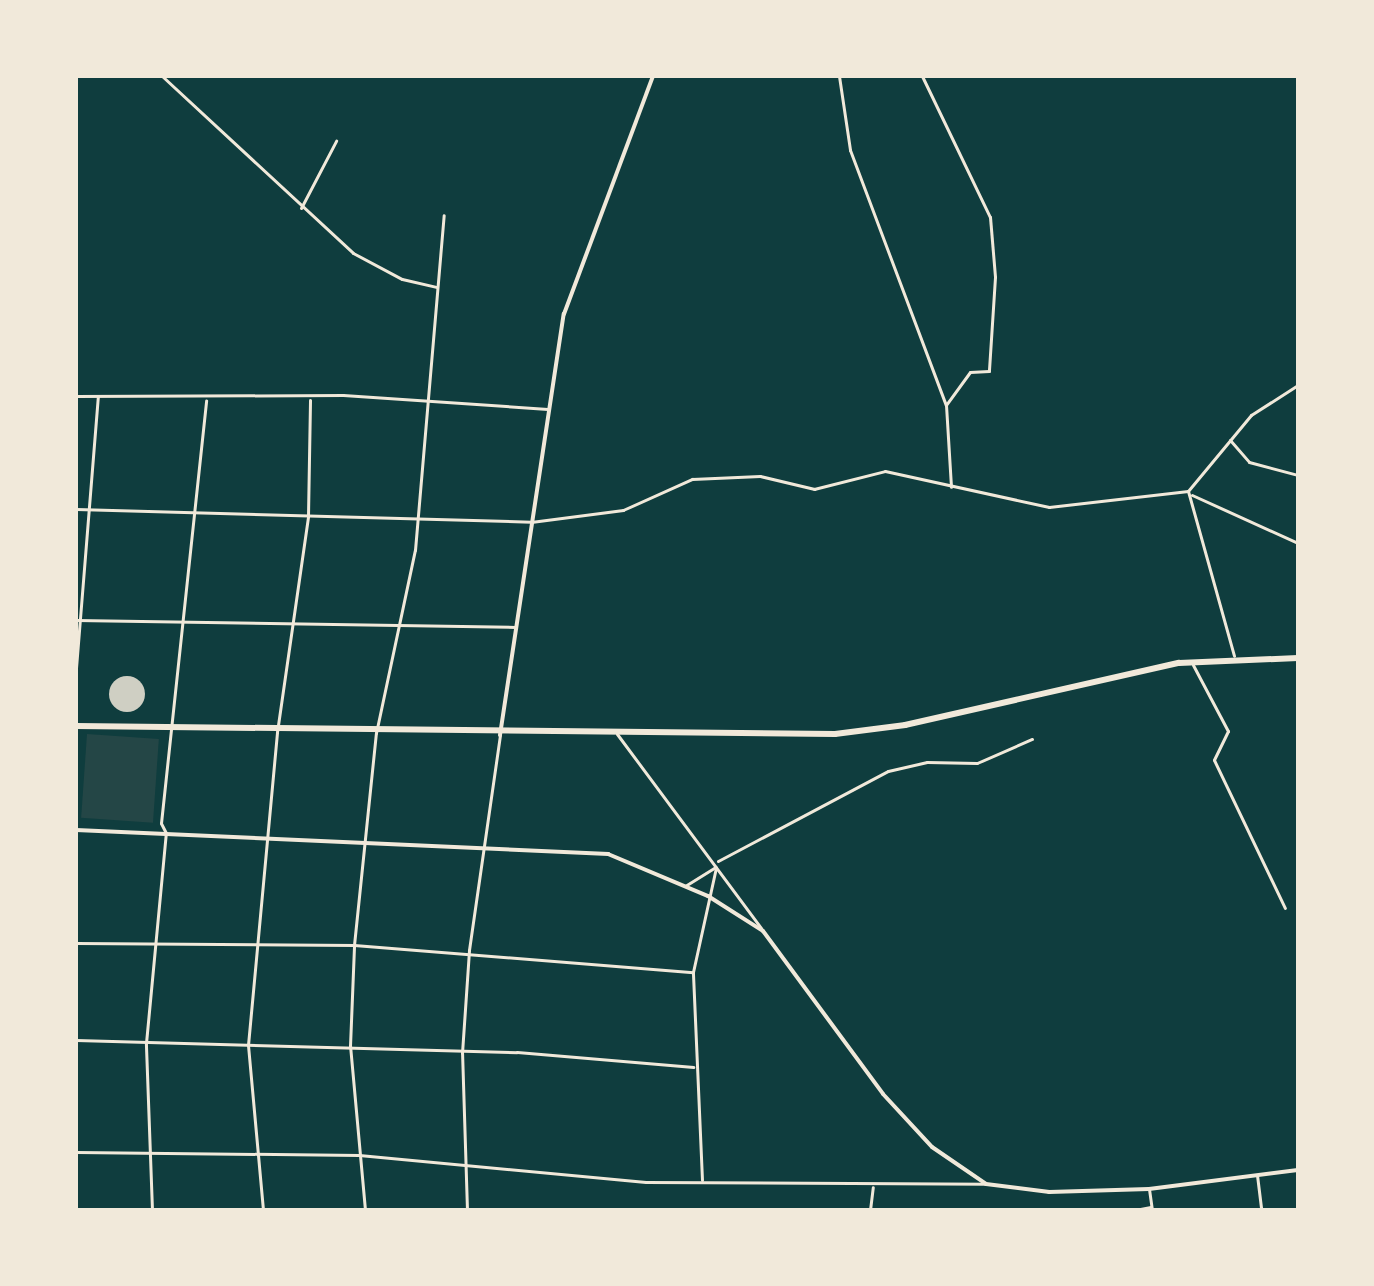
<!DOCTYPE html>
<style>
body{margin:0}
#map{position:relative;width:1374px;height:1286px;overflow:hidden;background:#0f3d3e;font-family:"Golos Text",sans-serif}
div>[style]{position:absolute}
.green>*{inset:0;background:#244646;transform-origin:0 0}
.building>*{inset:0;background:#cfcfc3}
.round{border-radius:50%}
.minor>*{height:3px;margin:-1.5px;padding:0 1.5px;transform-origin:1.5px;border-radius:1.5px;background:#f1e9da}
.tertiary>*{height:4px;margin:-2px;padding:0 2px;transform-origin:2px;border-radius:2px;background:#f1e9da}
.trunk>*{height:6px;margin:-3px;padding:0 3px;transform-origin:3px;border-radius:3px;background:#f1e9da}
span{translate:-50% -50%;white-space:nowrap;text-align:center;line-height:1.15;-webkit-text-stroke:6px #f1e9da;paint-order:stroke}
.frame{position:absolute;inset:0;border:78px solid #f1e9da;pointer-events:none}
</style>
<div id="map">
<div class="green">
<i style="left:87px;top:734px;width:72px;height:84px;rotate:4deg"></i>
</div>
<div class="building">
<i class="round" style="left:109px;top:676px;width:36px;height:36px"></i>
</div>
<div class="minor">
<i style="left:162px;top:76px;width:260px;rotate:42.8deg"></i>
<i style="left:353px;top:253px;width:55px;rotate:28deg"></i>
<i style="left:402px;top:279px;width:36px;rotate:13deg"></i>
<i style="left:839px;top:76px;width:75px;rotate:81.5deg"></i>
<i style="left:850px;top:150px;width:272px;rotate:69.4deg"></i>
<i style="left:922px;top:76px;width:157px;rotate:64.3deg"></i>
<i style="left:990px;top:217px;width:60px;rotate:85.2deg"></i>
<i style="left:995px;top:277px;width:94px;rotate:93.7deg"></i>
<i style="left:989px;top:371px;width:19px;rotate:177deg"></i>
<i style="left:970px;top:372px;width:41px;rotate:126deg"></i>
<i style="left:946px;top:405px;width:82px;rotate:86.5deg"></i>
<i style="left:301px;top:208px;width:76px;rotate:-62.4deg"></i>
<i style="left:76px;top:396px;width:267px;rotate:-0.2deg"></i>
<i style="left:343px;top:395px;width:205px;rotate:3.9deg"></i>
<i style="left:1230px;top:440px;width:29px;rotate:49deg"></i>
<i style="left:1249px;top:462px;width:51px;rotate:14.9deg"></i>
<i style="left:1188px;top:491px;width:171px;rotate:74.4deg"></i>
<i style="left:1192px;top:495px;width:116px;rotate:24.4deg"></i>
<i style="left:76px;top:509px;width:455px;rotate:1.6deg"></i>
<i style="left:531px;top:522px;width:93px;rotate:-7.4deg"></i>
<i style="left:623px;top:510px;width:76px;rotate:-24.2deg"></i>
<i style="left:692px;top:479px;width:68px;rotate:-2.5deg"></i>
<i style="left:760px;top:476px;width:56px;rotate:13.5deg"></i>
<i style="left:814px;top:489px;width:73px;rotate:-14.2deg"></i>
<i style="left:885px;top:471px;width:168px;rotate:12.4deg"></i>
<i style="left:1049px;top:507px;width:140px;rotate:-6.6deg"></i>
<i style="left:1188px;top:491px;width:99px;rotate:-50.3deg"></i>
<i style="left:1251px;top:415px;width:56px;rotate:-32.6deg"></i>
<i style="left:76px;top:620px;width:439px;rotate:0.9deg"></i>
<i style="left:1193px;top:665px;width:75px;rotate:62.1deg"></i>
<i style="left:1228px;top:731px;width:32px;rotate:116deg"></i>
<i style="left:1214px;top:760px;width:164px;rotate:64.4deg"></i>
<i style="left:76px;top:668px;width:272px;rotate:-85.4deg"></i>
<i style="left:617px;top:734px;width:242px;rotate:53.4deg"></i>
<i style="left:718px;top:861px;width:192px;rotate:-27.9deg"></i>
<i style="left:888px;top:771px;width:40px;rotate:-13deg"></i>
<i style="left:927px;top:762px;width:50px;rotate:1.1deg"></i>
<i style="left:977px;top:763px;width:60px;rotate:-23.6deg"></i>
<i style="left:685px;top:886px;width:36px;rotate:-32deg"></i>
<i style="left:76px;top:943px;width:278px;rotate:0.4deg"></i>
<i style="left:354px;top:945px;width:340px;rotate:4.6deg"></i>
<i style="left:76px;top:1040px;width:441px;rotate:1.6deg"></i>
<i style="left:517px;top:1052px;width:177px;rotate:4.9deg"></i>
<i style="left:76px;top:1152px;width:283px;rotate:0.6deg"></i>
<i style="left:359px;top:1155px;width:288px;rotate:5.4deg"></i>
<i style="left:646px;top:1182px;width:340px;rotate:0.3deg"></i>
<i style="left:1257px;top:1175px;width:35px;rotate:83deg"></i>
<i style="left:702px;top:1180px;width:208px;rotate:-92.5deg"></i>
<i style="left:693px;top:972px;width:107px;rotate:-77.6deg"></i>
<i style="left:1149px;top:1189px;width:21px;rotate:82deg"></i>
<i style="left:152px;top:1210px;width:167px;rotate:-92.1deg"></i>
<i style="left:146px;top:1043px;width:211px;rotate:-84.6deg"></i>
<i style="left:166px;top:833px;width:11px;rotate:-117deg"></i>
<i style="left:161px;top:823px;width:425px;rotate:-83.9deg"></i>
<i style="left:263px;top:1210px;width:166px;rotate:-95.2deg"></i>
<i style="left:248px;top:1045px;width:314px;rotate:-84.7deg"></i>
<i style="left:277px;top:732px;width:218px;rotate:-81.8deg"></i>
<i style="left:308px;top:516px;width:116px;rotate:-89deg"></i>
<i style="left:365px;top:1210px;width:165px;rotate:-95.2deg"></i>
<i style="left:350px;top:1046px;width:101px;rotate:-87.7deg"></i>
<i style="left:354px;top:945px;width:213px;rotate:-84.1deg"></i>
<i style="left:376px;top:733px;width:187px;rotate:-78deg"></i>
<i style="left:415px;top:550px;width:336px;rotate:-85.1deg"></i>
<i style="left:467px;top:1210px;width:157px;rotate:-91.8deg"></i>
<i style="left:462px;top:1053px;width:103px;rotate:-86.1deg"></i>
<i style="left:469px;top:950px;width:217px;rotate:-81.8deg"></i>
<i style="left:870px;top:1210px;width:23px;rotate:-83deg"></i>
<i style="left:1135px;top:1210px;width:16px;rotate:-11deg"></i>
</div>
<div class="tertiary">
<i style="left:500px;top:735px;width:426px;rotate:-81.4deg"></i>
<i style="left:564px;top:314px;width:254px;rotate:-69.5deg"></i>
<i style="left:76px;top:830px;width:533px;rotate:2.58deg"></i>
<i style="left:608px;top:854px;width:108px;rotate:22.8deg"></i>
<i style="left:708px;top:896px;width:65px;rotate:32.5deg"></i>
<i style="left:763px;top:931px;width:202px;rotate:53.6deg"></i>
<i style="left:883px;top:1094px;width:72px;rotate:47.2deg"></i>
<i style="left:932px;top:1147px;width:65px;rotate:34.4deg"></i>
<i style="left:986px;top:1184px;width:64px;rotate:7.2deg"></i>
<i style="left:1049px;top:1192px;width:100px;rotate:-1.7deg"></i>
<i style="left:1149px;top:1189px;width:150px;rotate:-7.3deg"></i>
</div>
<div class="trunk">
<i style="left:76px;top:726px;width:759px;rotate:0.6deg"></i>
<i style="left:835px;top:734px;width:71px;rotate:-7.3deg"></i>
<i style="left:905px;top:725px;width:281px;rotate:-12.8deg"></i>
<i style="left:1179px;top:663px;width:119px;rotate:-2.4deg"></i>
</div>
<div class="frame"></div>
</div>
